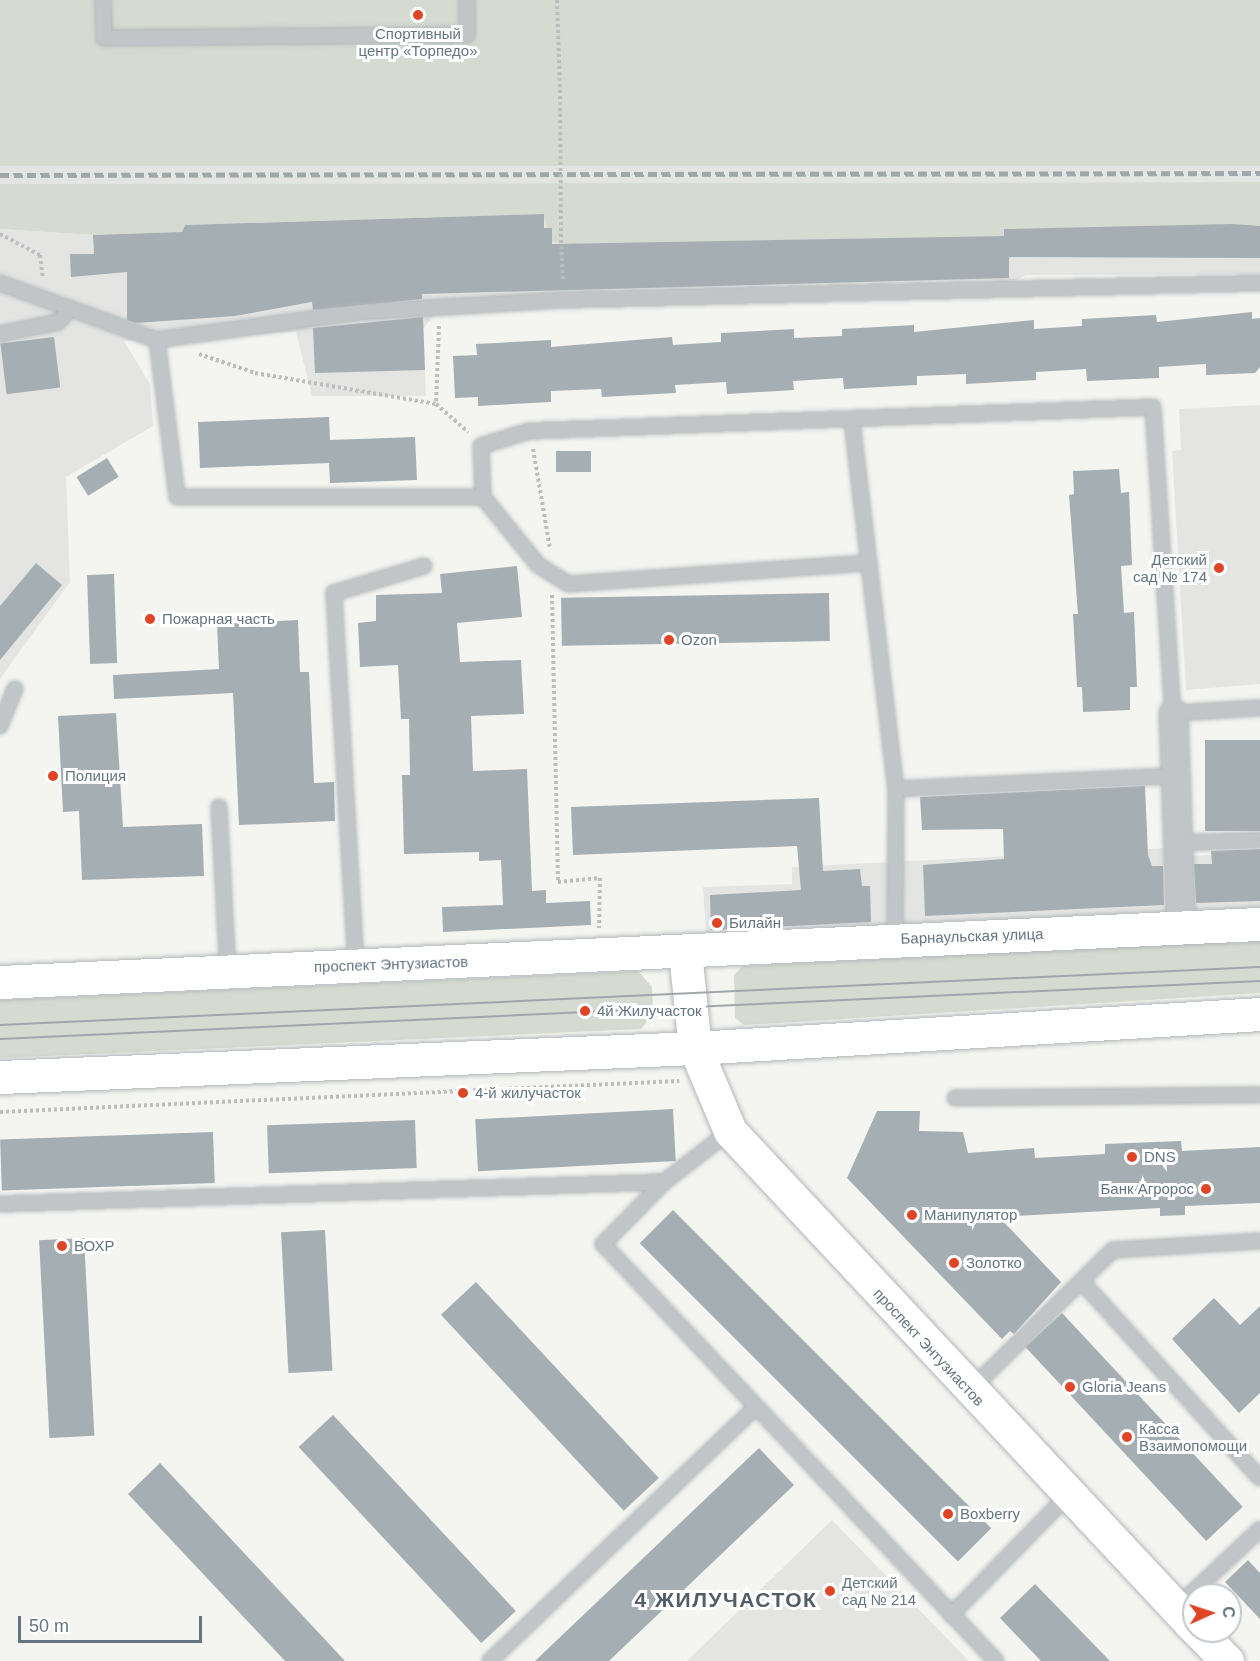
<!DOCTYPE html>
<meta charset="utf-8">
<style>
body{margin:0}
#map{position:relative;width:1260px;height:1661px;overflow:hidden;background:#f4f4f0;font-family:Arial,sans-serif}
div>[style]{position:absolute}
.built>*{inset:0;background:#e4e5e3}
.green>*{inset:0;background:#d5dbd1;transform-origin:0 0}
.building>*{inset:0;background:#a5aeb2;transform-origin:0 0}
.path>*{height:4px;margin-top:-2px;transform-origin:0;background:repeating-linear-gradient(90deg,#bbbdbf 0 3px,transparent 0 6px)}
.roads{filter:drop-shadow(0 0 2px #b1b7ba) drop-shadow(0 0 2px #b1b7ba)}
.lane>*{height:14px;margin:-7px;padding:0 7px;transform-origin:7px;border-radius:7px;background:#c1c5c8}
.street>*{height:27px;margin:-13.5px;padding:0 13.5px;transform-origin:13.5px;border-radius:13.5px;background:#c1c5c8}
.secondary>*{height:33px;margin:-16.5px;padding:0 16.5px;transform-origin:16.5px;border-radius:16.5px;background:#fff}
.tram>*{height:1.5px;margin:-0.75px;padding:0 0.75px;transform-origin:0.75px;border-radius:0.75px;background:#a0a7ab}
.rail>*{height:4.5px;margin-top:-2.25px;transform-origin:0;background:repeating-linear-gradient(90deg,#a0a7ab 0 9px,transparent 0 13.5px)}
.path-bridge>*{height:4px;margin-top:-2px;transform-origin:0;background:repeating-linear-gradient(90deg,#bbbdbf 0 3px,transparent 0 6px)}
.dots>*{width:16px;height:16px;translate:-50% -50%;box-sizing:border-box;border:3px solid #fff;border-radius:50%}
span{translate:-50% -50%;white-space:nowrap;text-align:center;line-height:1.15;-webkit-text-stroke:6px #fff;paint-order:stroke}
.poi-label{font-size:15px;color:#637580}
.right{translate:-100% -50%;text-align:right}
.left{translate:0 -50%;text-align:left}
.street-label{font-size:15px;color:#637580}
.district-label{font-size:21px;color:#515e66;font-weight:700;letter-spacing:1.5px}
.north{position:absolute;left:1182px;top:1583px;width:60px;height:60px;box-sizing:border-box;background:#fff;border:2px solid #c1c8cc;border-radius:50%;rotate:87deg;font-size:16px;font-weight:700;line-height:24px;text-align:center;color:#637580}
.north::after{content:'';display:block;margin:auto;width:21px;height:27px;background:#df4525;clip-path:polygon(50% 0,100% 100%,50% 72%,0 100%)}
.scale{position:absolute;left:18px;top:1616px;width:184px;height:27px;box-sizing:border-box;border:3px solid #637580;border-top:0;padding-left:8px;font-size:18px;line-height:21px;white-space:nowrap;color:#637580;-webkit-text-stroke:4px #fff;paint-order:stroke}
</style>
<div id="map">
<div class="built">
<i style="clip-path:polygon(1128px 161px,1260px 162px,1260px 182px,0 184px,0 166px)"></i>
<i style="clip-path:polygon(544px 214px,552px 242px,572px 244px,1260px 226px,1260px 274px,1026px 275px,1009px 284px,445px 302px,423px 329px,426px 396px,312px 396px,296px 332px,124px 341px,150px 384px,153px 426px,66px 477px,70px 582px,0 679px,0 229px,93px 235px,181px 232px,185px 225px)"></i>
<i style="clip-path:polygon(1260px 405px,1260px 684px,1186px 690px,1172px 451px,1181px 450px,1179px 409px)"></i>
<i style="clip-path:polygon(1166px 848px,1166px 857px,1260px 853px,1260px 908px,706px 933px,703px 887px,792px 884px,792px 867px)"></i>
<i style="clip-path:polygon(832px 1520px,969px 1661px,687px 1661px)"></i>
</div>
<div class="green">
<i style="left:0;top:0;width:1260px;height:166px"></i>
<i style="clip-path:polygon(1260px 182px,1260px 226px,1004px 229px,1004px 236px,572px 244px,552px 242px,543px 214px,185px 225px,182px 232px,93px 235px,0 229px,0 184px)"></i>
<i style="clip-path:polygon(1260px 939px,1260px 993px,744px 1025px,735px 1018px,734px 975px,743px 966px)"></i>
<i style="clip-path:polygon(638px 971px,652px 987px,653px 1015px,641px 1029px,0 1058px,0 1000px)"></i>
</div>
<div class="building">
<i style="clip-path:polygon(544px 214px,544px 228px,552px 228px,552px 244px,1004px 236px,1004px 229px,1232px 224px,1260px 226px,1260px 258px,1009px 257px,1009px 278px,422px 294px,422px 299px,313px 310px,312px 302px,235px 316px,136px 323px,127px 320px,127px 272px,71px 277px,70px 254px,94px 254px,93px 235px,182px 232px,185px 225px)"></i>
<i style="clip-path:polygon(1252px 312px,1252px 319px,1260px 318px,1260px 367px,1255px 373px,1206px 375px,1206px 364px,1159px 367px,1159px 378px,1087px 381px,1086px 369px,1036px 372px,1036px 380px,966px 384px,966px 374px,917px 376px,917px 385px,844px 389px,843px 378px,793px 381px,794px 390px,727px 394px,726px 382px,675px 385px,676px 393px,602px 397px,601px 389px,551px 391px,551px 402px,478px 406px,478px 397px,455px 398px,453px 356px,477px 355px,476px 344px,551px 340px,551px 347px,672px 337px,673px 345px,721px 342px,721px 333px,794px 329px,794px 338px,842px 336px,842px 329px,914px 325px,914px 332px,1034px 320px,1034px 329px,1082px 326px,1082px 319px,1156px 315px,1157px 322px)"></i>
<i style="clip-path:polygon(423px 317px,425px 370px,315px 373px,313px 328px)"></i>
<i style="left:54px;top:337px;width:51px;height:54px;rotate:83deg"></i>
<i style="clip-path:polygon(329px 417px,330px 440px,415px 437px,417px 480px,330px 483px,329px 463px,200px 468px,198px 422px)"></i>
<i style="left:556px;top:451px;width:35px;height:21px"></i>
<i style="left:107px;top:458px;width:22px;height:36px;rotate:58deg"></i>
<i style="clip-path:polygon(1119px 469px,1121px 493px,1129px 492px,1132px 565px,1121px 566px,1124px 613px,1134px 612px,1137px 687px,1130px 687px,1130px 710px,1083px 712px,1082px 687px,1077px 687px,1073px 614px,1078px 614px,1069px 495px,1074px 494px,1073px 471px)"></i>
<i style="clip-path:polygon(36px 563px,62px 585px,0 660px,0 606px)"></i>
<i style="clip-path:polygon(517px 566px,522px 617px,457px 623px,460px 662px,521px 660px,524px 714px,471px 716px,473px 771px,527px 769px,532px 891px,546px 890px,546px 903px,590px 901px,591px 925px,443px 932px,442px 907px,503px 905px,501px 860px,479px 861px,479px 852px,404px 854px,402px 775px,410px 775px,409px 719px,401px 719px,398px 665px,360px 667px,358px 623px,376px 621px,376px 595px,442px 593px,440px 574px)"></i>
<i style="left:114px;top:574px;width:89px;height:27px;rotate:88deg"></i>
<i style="left:829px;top:593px;width:48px;height:268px;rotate:89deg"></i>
<i style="clip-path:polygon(298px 620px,300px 672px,309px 672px,314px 783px,334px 782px,335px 821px,239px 825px,233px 693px,114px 699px,113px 675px,219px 669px,217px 624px)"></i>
<i style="clip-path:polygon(116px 713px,123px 827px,202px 824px,204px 876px,82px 880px,79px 811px,63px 812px,58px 716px)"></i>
<i style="left:1260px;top:740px;width:91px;height:55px;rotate:90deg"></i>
<i style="clip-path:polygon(1145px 786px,1148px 855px,1152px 866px,1163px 866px,1164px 905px,925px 916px,923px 865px,1004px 859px,1003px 829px,922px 830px,920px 797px)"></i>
<i style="clip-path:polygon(819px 798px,823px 871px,860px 869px,862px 886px,870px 886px,871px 922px,711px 930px,710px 895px,801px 890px,797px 846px,573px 855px,571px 807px)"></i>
<i style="clip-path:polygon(1260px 849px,1260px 901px,1196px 903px,1194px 864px,1212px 864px,1211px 851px)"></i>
<i style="left:673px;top:1109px;width:52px;height:198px;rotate:87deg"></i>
<i style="clip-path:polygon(877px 1111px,920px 1111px,919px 1131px,963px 1132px,968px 1153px,1034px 1148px,1035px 1158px,1105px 1154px,1105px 1144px,1181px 1141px,1182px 1151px,1260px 1147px,1260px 1203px,1185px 1206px,1185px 1215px,1160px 1216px,1160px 1208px,999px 1217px,1061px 1282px,1014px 1334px,1010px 1331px,1002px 1339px,847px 1178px)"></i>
<i style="left:415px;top:1120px;width:48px;height:148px;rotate:88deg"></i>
<i style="left:213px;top:1132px;width:51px;height:213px;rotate:88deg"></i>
<i style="left:673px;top:1210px;width:450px;height:47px;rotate:45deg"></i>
<i style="left:325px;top:1230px;width:141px;height:44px;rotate:87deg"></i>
<i style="left:84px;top:1238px;width:198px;height:45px;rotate:87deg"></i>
<i style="left:476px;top:1282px;width:268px;height:48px;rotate:47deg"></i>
<i style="clip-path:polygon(1214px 1298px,1240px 1325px,1260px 1306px,1260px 1393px,1239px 1413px,1172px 1339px)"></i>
<i style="left:1062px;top:1313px;width:265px;height:50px;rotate:47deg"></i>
<i style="left:333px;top:1415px;width:268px;height:47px;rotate:47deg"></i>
<i style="clip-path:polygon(759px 1448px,794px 1485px,609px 1661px,535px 1661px)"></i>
<i style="clip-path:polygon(160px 1463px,345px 1661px,285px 1661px,128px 1494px)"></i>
<i style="clip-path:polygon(1248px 1560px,1260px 1573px,1260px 1619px,1225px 1582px)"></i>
<i style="clip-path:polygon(1035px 1584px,1110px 1661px,1041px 1661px,1000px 1618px)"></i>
</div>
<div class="path">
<i style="left:557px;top:0;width:90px;rotate:88.1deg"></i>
<i style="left:0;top:234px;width:45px;rotate:27.7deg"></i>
<i style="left:40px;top:255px;width:23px;rotate:83deg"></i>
<i style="left:561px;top:240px;width:42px;rotate:87.3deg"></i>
<i style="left:439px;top:326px;width:78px;rotate:92.2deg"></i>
<i style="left:436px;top:404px;width:43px;rotate:41.2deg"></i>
<i style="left:199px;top:354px;width:59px;rotate:18.7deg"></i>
<i style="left:255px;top:373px;width:184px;rotate:9.7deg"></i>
<i style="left:533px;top:449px;width:100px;rotate:80.3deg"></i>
<i style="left:552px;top:595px;width:287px;rotate:88.8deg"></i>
<i style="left:558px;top:882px;width:42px;rotate:-5.4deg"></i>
<i style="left:600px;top:878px;width:50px;rotate:91.1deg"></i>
<i style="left:0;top:1112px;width:680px;rotate:-2.61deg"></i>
</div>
<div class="roads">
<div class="lane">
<i style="left:103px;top:0;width:38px;rotate:88deg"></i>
<i style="left:104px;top:38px;width:363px;rotate:-0.5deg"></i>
<i style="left:467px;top:35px;width:35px;rotate:-90deg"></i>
<i style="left:0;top:283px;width:167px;rotate:20deg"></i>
<i style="left:157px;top:340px;width:207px;rotate:-7.8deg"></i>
<i style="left:362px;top:312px;width:201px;rotate:-3.4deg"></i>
<i style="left:563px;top:300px;width:697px;rotate:-1.4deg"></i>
<i style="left:0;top:334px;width:59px;rotate:-11.7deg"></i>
<i style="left:58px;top:322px;width:16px;rotate:-47deg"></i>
<i style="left:157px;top:340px;width:158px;rotate:82.7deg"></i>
<i style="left:177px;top:497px;width:306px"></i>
<i style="left:483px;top:497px;width:51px;rotate:-92.2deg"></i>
<i style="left:481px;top:446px;width:50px;rotate:-17.4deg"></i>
<i style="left:529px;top:431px;width:624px;rotate:-2.2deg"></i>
<i style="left:1153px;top:407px;width:307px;rotate:86.3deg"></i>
<i style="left:1173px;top:713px;width:87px;rotate:-3.3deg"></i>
<i style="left:852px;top:421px;width:371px;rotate:83.2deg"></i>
<i style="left:896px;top:789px;width:279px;rotate:-2.7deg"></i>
<i style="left:483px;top:497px;width:87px;rotate:51deg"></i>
<i style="left:538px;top:565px;width:36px;rotate:32deg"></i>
<i style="left:568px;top:584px;width:300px;rotate:-4deg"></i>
<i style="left:0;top:726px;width:40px;rotate:-68deg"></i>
<i style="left:219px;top:807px;width:165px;rotate:86.9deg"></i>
<i style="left:1178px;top:843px;width:82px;rotate:-2.1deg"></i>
<i style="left:895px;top:940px;width:151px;rotate:-89.6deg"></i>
<i style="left:356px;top:965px;width:373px;rotate:-93.4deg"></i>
<i style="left:334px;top:593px;width:94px;rotate:-16.7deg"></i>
<i style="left:955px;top:1098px;width:305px;rotate:-0.6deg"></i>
<i style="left:664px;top:1182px;width:87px;rotate:134.5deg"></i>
<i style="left:603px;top:1244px;width:573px;rotate:46.7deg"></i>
<i style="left:0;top:1204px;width:664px;rotate:-1.9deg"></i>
<i style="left:664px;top:1182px;width:83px;rotate:-37.7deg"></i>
<i style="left:1083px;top:1283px;width:263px;rotate:47.8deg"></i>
<i style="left:971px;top:1389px;width:199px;rotate:-44.4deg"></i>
<i style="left:1113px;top:1250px;width:147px;rotate:-3.5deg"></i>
<i style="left:1176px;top:1608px;width:115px;rotate:-43.2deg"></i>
<i style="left:951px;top:1615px;width:166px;rotate:-45.7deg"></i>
<i style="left:490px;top:1661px;width:365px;rotate:-43.7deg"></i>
</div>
<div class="street">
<i style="left:1173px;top:713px;width:215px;rotate:87.9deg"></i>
</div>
<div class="secondary">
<i style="left:685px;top:952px;width:97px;rotate:84.1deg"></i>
<i style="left:695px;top:1048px;width:90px;rotate:67.1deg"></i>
<i style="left:730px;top:1131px;width:679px;rotate:46.91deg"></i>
<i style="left:0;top:982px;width:1261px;rotate:-2.64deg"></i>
<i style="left:0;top:1077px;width:696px;rotate:-2.39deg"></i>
<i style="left:695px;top:1048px;width:566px;rotate:-3.44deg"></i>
<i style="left:1198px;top:1631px;width:42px;rotate:46deg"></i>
</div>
</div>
<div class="tram">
<i style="left:0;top:1025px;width:1261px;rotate:-2.64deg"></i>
<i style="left:0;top:1039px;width:1261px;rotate:-2.64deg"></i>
</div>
<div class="rail">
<i style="left:0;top:175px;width:1260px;rotate:-0.09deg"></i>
</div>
<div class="path-bridge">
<i style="left:560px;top:90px;width:150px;rotate:89.6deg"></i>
</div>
<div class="dots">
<i style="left:418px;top:15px;background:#df4525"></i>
<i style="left:1219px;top:568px;background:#df4525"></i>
<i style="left:150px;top:619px;background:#df4525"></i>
<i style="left:669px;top:640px;background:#df4525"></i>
<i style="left:53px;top:776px;background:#df4525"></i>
<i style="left:717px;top:923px;background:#df4525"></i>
<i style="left:585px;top:1011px;background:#df4525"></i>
<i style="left:463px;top:1093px;background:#df4525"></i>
<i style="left:1132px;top:1157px;background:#df4525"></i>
<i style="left:1206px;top:1189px;background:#df4525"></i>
<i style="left:912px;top:1215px;background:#df4525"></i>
<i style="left:62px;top:1246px;background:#df4525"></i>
<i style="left:954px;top:1263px;background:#df4525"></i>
<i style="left:1070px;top:1387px;background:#df4525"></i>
<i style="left:1127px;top:1437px;background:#df4525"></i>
<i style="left:948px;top:1514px;background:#df4525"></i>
<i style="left:830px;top:1591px;background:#df4525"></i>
</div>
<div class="poi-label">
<span style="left:418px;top:42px">Спортивный<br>центр «Торпедо»</span>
<span class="right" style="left:1207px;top:568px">Детский<br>сад № 174</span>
<span class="left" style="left:162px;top:619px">Пожарная часть</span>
<span class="left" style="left:681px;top:640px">Ozon</span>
<span class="left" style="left:65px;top:776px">Полиция</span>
<span class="left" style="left:729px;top:923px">Билайн</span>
<span class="left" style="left:597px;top:1011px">4й Жилучасток</span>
<span class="left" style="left:475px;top:1093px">4-й жилучасток</span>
<span class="left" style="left:1144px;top:1157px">DNS</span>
<span class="right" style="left:1194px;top:1189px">Банк Агророс</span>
<span class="left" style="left:924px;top:1215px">Манипулятор</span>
<span class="left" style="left:74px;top:1246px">ВОХР</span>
<span class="left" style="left:966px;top:1263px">Золотко</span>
<span class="left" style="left:1082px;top:1387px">Gloria Jeans</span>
<span class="left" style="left:1139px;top:1437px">Касса<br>Взаимопомощи</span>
<span class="left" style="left:960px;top:1514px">Boxberry</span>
<span class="left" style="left:842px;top:1591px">Детский<br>сад № 214</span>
</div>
<div class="street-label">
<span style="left:972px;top:936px;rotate:-2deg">Барнаульская улица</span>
<span style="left:391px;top:964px;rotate:-2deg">проспект Энтузиастов</span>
<span style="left:929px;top:1347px;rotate:47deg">проспект Энтузиастов</span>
</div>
<div class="district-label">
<span style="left:726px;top:1600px">4 ЖИЛУЧАСТОК</span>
</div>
<div class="north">С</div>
<div class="scale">50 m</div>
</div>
